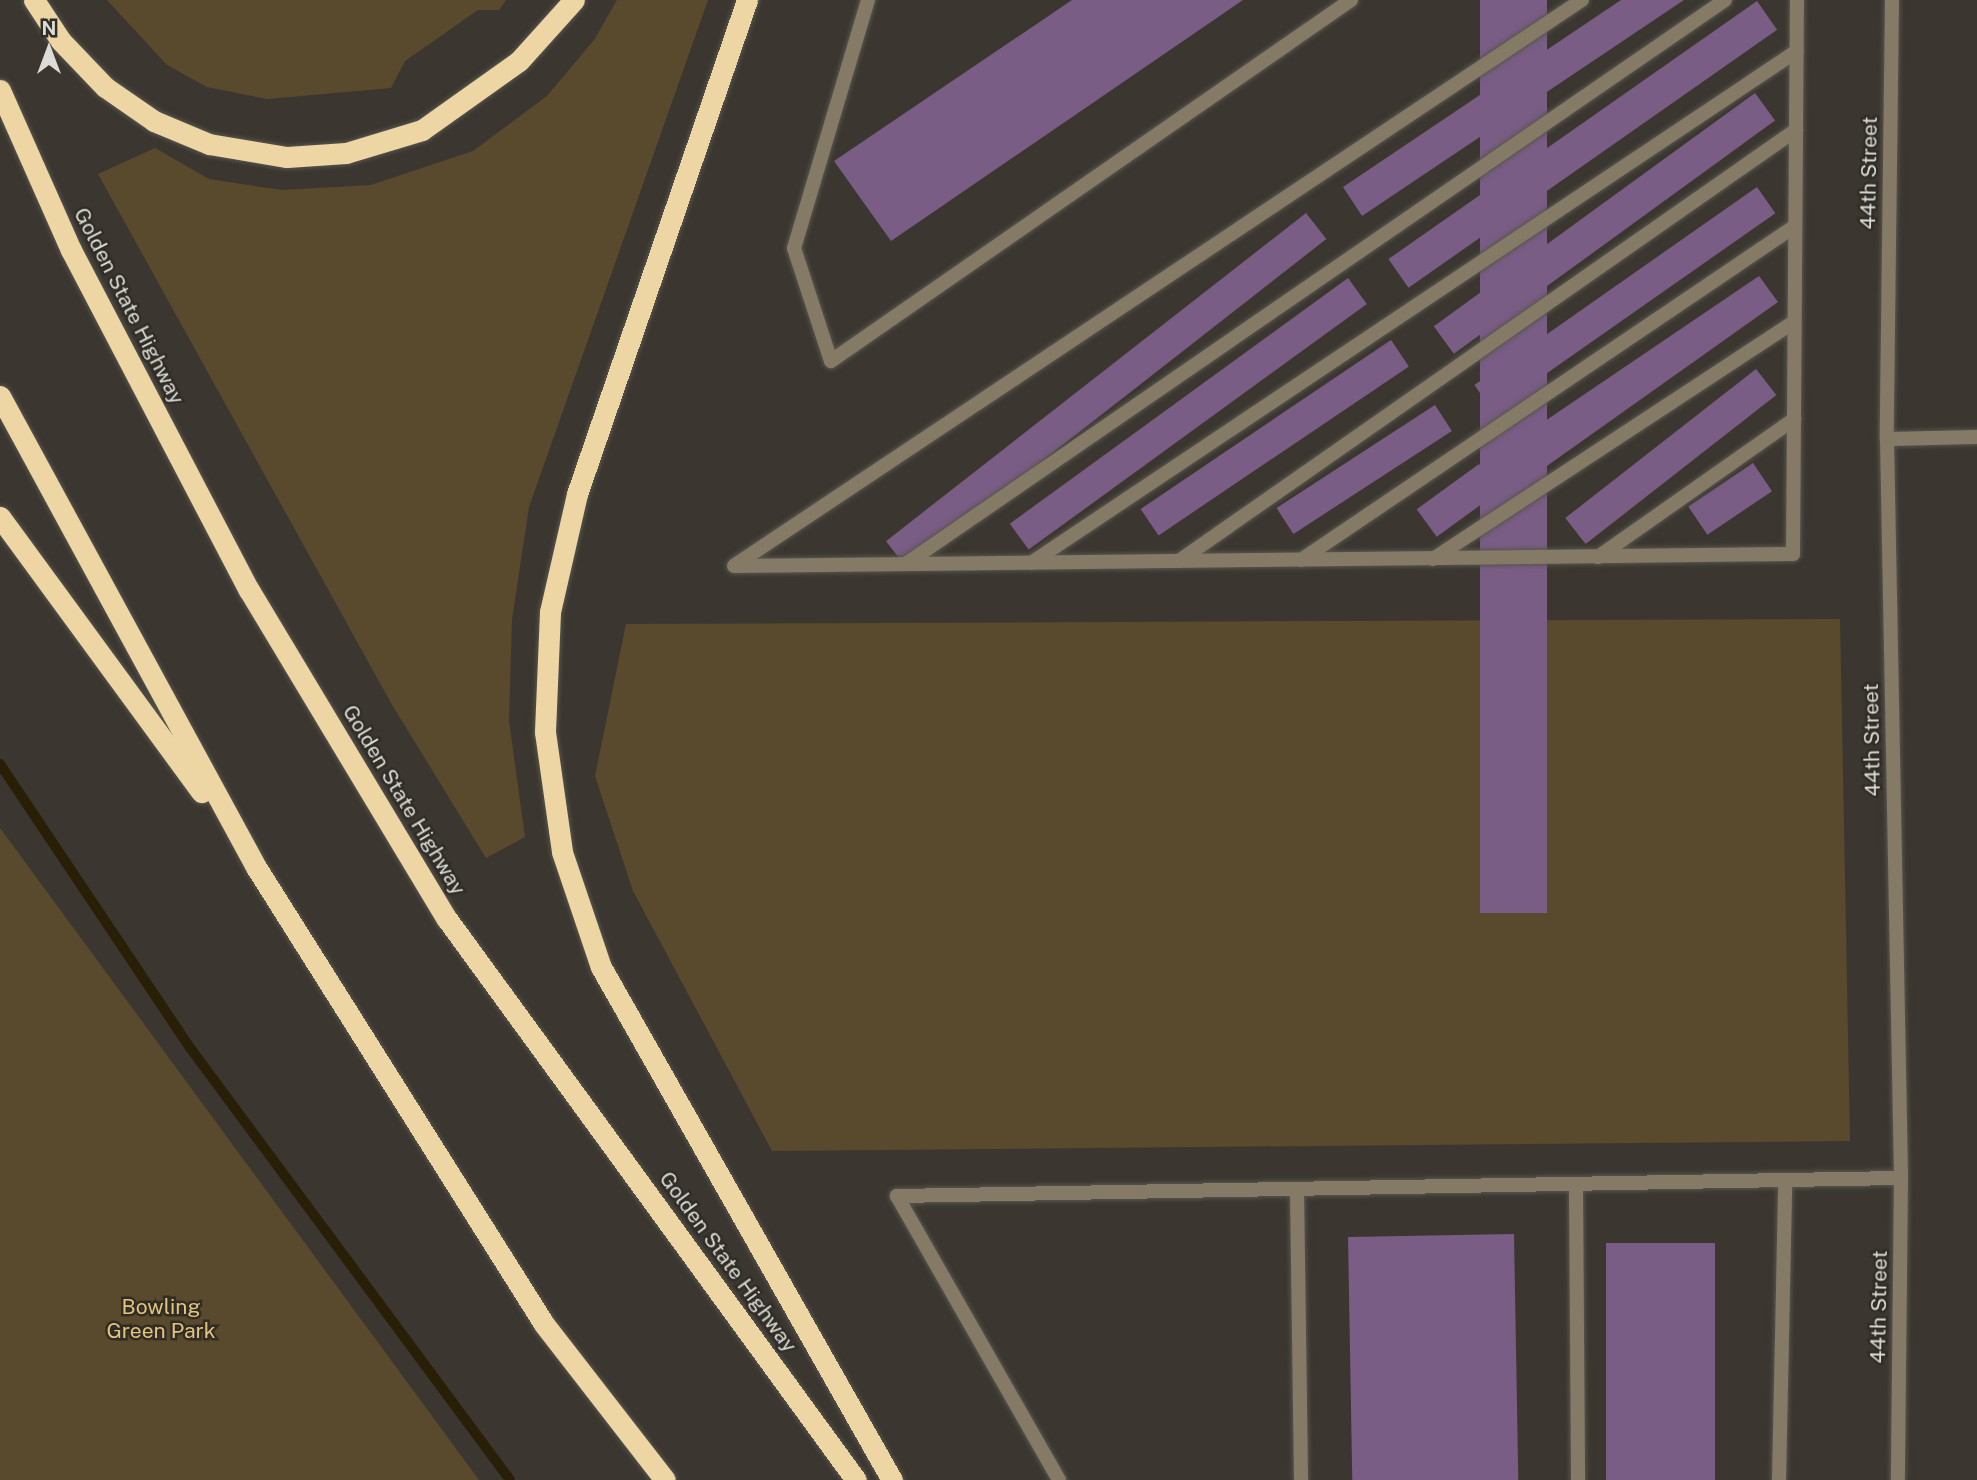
<!DOCTYPE html>
<style>
body{margin:0}
#map{position:relative;width:1977px;height:1480px;overflow:hidden;background:#3b3730;font-family:"Public Sans",sans-serif}
div>[style]{position:absolute}
.green>*{inset:0;background:#594a2d}
.stream>*{height:10px;margin:-5px;padding:0 5px;transform-origin:5px;border-radius:5px;background:#291e06}
.building>*{inset:0;background:#7a5d85;transform-origin:0 0}
.roads{filter:drop-shadow(0 0 2px #58554e) drop-shadow(0 0 2px #58554e)}
.service>*{height:14px;margin:-7px;padding:0 7px;transform-origin:7px;border-radius:7px;background:#847a66}
.minor>*{height:14px;margin:-7px;padding:0 7px;transform-origin:7px;border-radius:7px;background:#847a66}
.motorway>*{height:21px;margin:-10.5px;padding:0 10.5px;transform-origin:10.5px;border-radius:10.5px;background:#edd5a4}
span{translate:-50% -50%;white-space:nowrap;text-align:center;line-height:1.15;-webkit-text-stroke:5px #302d26;paint-order:stroke}
.street-label{font-size:21px;color:#dddbd7}
.park-label{font-size:21px;color:#e6c37b}
.north{position:absolute;left:14px;top:14px;width:70px;height:70px;-webkit-text-stroke:5px #302d26;paint-order:stroke;rotate:0deg;font-size:19px;font-weight:700;line-height:28px;text-align:center;color:#dddbd7}
.north::after{content:'';display:block;margin:auto;width:24px;height:32px;background:#dddbd7;clip-path:polygon(50% 0,100% 100%,50% 72%,0 100%)}
</style>
<div id="map">
<div class="green">
<i style="clip-path:polygon(107px 0,506px 0,499px 10px,478px 10px,405px 61px,391px 88px,267px 99px,207px 87px,167px 65px)"></i>
<i style="clip-path:polygon(617px 0,708px 0,529px 507px,512px 619px,509px 721px,525px 837px,486px 858px,391px 703px,98px 174px,155px 148px,209px 179px,281px 190px,371px 185px,473px 151px,547px 96px,594px 40px)"></i>
<i style="clip-path:polygon(1840px 619px,1850px 1141px,772px 1151px,633px 891px,595px 776px,626px 624px)"></i>
<i style="clip-path:polygon(0 828px,479px 1480px,0 1480px)"></i>
</div>
<div class="stream">
<i style="left:0;top:764px;width:343px;rotate:56.2deg"></i>
<i style="left:191px;top:1049px;width:536px;rotate:53.49deg"></i>
</div>
<div class="building">
<i style="clip-path:polygon(1072px 0,1243px 0,891px 241px,834px 161px)"></i>
<i style="left:1480px;top:0;width:67px;height:913px"></i>
<i style="clip-path:polygon(1621px 0,1684px 0,1362px 216px,1343px 187px)"></i>
<i style="left:1757px;top:1px;width:35px;height:450px;rotate:55deg"></i>
<i style="left:1755px;top:93px;width:34px;height:397px;rotate:54deg"></i>
<i style="left:1757px;top:187px;width:32px;height:345px;rotate:55deg"></i>
<i style="left:1306px;top:213px;width:33px;height:533px;rotate:52deg"></i>
<i style="clip-path:polygon(1759px 276px,1778px 302px,1537px 473px,1514px 442px)"></i>
<i style="left:1348px;top:278px;width:32px;height:418px;rotate:54deg"></i>
<i style="left:1391px;top:340px;width:32px;height:302px;rotate:56deg"></i>
<i style="left:1756px;top:369px;width:33px;height:242px;rotate:52deg"></i>
<i style="left:1435px;top:405px;width:31px;height:189px;rotate:57deg"></i>
<i style="left:1753px;top:463px;width:34px;height:78px;rotate:56deg"></i>
<i style="left:1479px;top:464px;width:34px;height:77px;rotate:54deg"></i>
<i style="left:1514px;top:1234px;width:246px;height:166px;rotate:89deg"></i>
<i style="left:1606px;top:1243px;width:109px;height:237px"></i>
</div>
<div class="roads">
<div class="service">
<i style="left:868px;top:0;width:259px;rotate:106.6deg"></i>
<i style="left:794px;top:248px;width:119px;rotate:71.9deg"></i>
<i style="left:831px;top:361px;width:633px;rotate:-34.77deg"></i>
<i style="left:1887px;top:439px;width:90px;rotate:-1.3deg"></i>
<i style="left:1598px;top:557px;width:240px;rotate:-35.1deg"></i>
<i style="left:1433px;top:559px;width:432px;rotate:-33.3deg"></i>
<i style="left:1301px;top:560px;width:596px;rotate:-34.06deg"></i>
<i style="left:1179px;top:561px;width:753px;rotate:-34.94deg"></i>
<i style="left:907px;top:563px;width:993px;rotate:-34.54deg"></i>
<i style="left:1031px;top:563px;width:921px;rotate:-33.76deg"></i>
<i style="left:735px;top:565px;width:1018px;rotate:-33.71deg"></i>
<i style="left:734px;top:566px;width:1059px;rotate:-0.65deg"></i>
<i style="left:1793px;top:554px;width:554px;rotate:-89.59deg"></i>
<i style="left:1576px;top:1186px;width:294px;rotate:89.6deg"></i>
<i style="left:1297px;top:1190px;width:290px;rotate:89.2deg"></i>
<i style="left:1059px;top:1480px;width:327px;rotate:-119.7deg"></i>
<i style="left:897px;top:1196px;width:1004px;rotate:-1.03deg"></i>
<i style="left:1779px;top:1480px;width:297px;rotate:-88.8deg"></i>
</div>
<div class="minor">
<i style="left:1892px;top:0;width:439px;rotate:90.7deg"></i>
<i style="left:1887px;top:439px;width:739px;rotate:88.91deg"></i>
<i style="left:1901px;top:1178px;width:302px;rotate:90.6deg"></i>
</div>
<div class="motorway">
<i style="left:34px;top:0;width:49px;rotate:56.6deg"></i>
<i style="left:61px;top:41px;width:64px;rotate:46.3deg"></i>
<i style="left:105px;top:87px;width:60px;rotate:34.8deg"></i>
<i style="left:154px;top:121px;width:60px;rotate:22.7deg"></i>
<i style="left:209px;top:144px;width:79px;rotate:9.5deg"></i>
<i style="left:287px;top:157px;width:59px;rotate:-3.9deg"></i>
<i style="left:346px;top:153px;width:79px;rotate:-16.8deg"></i>
<i style="left:422px;top:130px;width:119px;rotate:-35.4deg"></i>
<i style="left:519px;top:61px;width:82px;rotate:-48deg"></i>
<i style="left:747px;top:0;width:522px;rotate:108.99deg"></i>
<i style="left:577px;top:494px;width:121px;rotate:102.9deg"></i>
<i style="left:550px;top:612px;width:120px;rotate:92.4deg"></i>
<i style="left:545px;top:732px;width:121px;rotate:81.9deg"></i>
<i style="left:562px;top:852px;width:121px;rotate:71.3deg"></i>
<i style="left:601px;top:967px;width:590px;rotate:60.44deg"></i>
<i style="left:0;top:90px;width:175px;rotate:66.1deg"></i>
<i style="left:71px;top:250px;width:384px;rotate:62.4deg"></i>
<i style="left:249px;top:590px;width:384px;rotate:59deg"></i>
<i style="left:447px;top:919px;width:694px;rotate:53.91deg"></i>
<i style="left:0;top:396px;width:536px;rotate:61.47deg"></i>
<i style="left:256px;top:867px;width:540px;rotate:57.78deg"></i>
<i style="left:544px;top:1324px;width:197px;rotate:52.2deg"></i>
<i style="left:0;top:517px;width:341px;rotate:53.8deg"></i>
</div>
</div>
<div class="street-label">
<span style="left:1869px;top:173px;rotate:-89deg">44th Street</span>
<span style="left:129px;top:306px;rotate:63deg">Golden State Highway</span>
<span style="left:1872px;top:740px;rotate:-91deg">44th Street</span>
<span style="left:404px;top:800px;rotate:59deg">Golden State Highway</span>
<span style="left:728px;top:1262px;rotate:54deg">Golden State Highway</span>
<span style="left:1879px;top:1307px;rotate:-89deg">44th Street</span>
</div>
<div class="park-label">
<span style="left:161px;top:1319px">Bowling<br>Green Park</span>
</div>
<div class="north">N</div>
</div>
